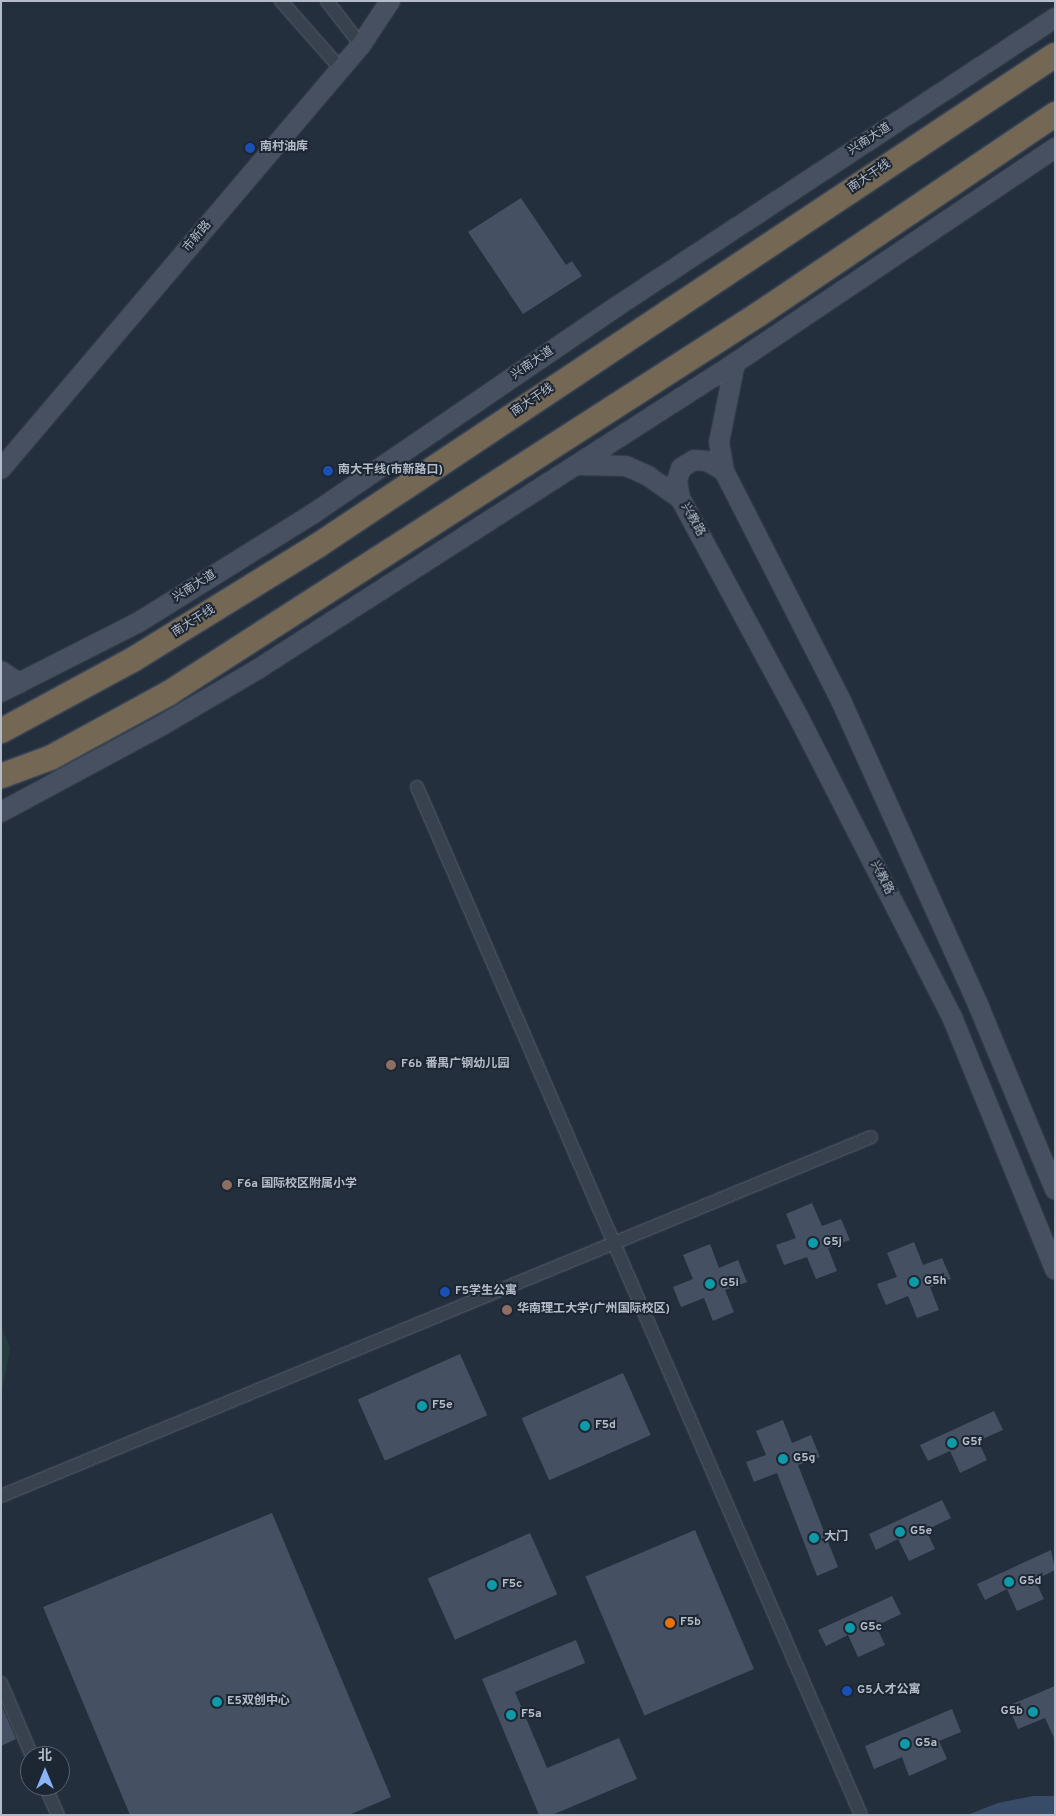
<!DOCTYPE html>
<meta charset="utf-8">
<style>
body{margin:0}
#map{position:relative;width:1056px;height:1816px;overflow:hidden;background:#242f3e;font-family:Overpass,"Noto Sans SC",sans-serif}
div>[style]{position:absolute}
.green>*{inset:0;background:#263c3f}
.water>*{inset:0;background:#394c67}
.building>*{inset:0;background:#455162;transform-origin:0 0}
.roads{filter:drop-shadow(0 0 1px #565f6c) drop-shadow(0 0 1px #565f6c)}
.street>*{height:12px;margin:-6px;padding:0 6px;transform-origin:6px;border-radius:6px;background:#38414e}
.secondary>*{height:18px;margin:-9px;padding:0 9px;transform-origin:9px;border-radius:9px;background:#465061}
.highway>*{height:24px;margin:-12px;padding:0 12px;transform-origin:12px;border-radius:12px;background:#746855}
.dots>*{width:14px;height:14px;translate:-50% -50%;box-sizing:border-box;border:2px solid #1d2633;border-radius:50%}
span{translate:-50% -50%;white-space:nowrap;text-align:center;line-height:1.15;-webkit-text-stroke:4px #1d2633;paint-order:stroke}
.street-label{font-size:12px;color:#b4bcc9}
.poi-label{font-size:12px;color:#b4bcc9;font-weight:700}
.left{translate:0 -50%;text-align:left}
.right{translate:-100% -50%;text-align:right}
.frame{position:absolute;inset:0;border:2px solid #b4bcc9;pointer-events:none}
.north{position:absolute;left:20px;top:1746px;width:50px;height:50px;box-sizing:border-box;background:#1d2633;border:1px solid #59626f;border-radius:50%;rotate:0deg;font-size:14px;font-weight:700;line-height:20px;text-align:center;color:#b4bcc9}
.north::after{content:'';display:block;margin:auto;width:18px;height:22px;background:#8ab4f8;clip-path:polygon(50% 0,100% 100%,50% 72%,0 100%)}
</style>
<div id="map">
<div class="green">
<i style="clip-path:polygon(1px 1326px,10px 1348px,1px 1398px)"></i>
</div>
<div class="water">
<i style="clip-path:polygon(1033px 1796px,1055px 1796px,1055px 1815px,967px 1815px,998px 1803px)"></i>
</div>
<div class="building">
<i style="clip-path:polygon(521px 198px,566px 265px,572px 261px,582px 276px,523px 314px,468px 232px)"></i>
<i style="clip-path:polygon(812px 1203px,822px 1226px,841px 1219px,850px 1240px,828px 1248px,837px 1271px,816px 1279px,807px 1257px,784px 1265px,776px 1245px,796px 1238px,786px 1214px)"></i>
<i style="clip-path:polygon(914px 1242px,923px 1265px,942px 1258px,951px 1279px,930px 1287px,939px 1310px,917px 1318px,908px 1296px,886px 1305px,877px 1284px,897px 1277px,887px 1253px)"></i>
<i style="clip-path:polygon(710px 1244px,719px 1268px,738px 1260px,747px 1282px,725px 1290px,734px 1312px,713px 1321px,704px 1298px,681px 1307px,673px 1287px,693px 1279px,683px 1255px)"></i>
<i style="left:460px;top:1354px;width:67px;height:112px;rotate:66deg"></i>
<i style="left:623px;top:1373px;width:68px;height:111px;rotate:66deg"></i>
<i style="clip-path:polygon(994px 1411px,1003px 1430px,978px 1441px,987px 1460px,960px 1473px,950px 1451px,928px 1461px,920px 1445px)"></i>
<i style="clip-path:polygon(783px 1420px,792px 1443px,811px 1435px,820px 1457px,798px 1465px,838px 1567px,817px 1576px,777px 1473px,754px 1482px,746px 1462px,766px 1455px,756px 1431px)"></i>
<i style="clip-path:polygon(942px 1500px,951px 1518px,926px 1530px,935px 1549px,909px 1561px,898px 1539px,876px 1550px,869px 1534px)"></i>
<i style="clip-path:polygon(272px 1513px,391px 1797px,349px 1815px,130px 1815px,43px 1607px)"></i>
<i style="left:695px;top:1530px;width:151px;height:119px;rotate:67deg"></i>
<i style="left:530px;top:1533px;width:67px;height:112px;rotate:66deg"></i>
<i style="clip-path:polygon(1051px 1550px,1055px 1570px,1035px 1580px,1044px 1599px,1017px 1611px,1007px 1589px,985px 1600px,977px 1584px)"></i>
<i style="clip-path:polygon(892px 1596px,901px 1614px,876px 1626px,885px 1645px,858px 1657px,848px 1635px,826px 1646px,818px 1630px)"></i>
<i style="clip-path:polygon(576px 1640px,585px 1663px,515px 1692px,547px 1768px,619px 1738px,637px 1779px,552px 1815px,539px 1815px,482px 1679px)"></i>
<i style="clip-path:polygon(1055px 1686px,1055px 1740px,1045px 1718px,1018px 1729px,1008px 1706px)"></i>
<i style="clip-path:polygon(1px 1704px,16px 1739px,1px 1746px)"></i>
<i style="clip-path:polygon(952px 1709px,961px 1732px,939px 1741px,947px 1759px,909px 1776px,902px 1757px,874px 1769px,865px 1746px)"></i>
</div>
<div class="roads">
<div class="street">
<i style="left:281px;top:1px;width:91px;rotate:48.6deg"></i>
<i style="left:327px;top:1px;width:56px;rotate:52.3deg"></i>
<i style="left:417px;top:787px;width:1120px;rotate:66.64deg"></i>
<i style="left:1px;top:1496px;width:941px;rotate:-22.42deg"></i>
<i style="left:1px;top:1683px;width:79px;rotate:67deg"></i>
<i style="left:45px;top:1786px;width:32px;rotate:66deg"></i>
</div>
<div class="secondary">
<i style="left:735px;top:363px;width:81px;rotate:101.4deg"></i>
<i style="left:719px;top:442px;width:29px;rotate:80deg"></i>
<i style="left:724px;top:471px;width:260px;rotate:63deg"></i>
<i style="left:842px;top:703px;width:333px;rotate:65.7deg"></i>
<i style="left:979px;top:1007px;width:198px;rotate:67.4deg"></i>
<i style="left:576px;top:465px;width:50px;rotate:1.1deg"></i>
<i style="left:626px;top:466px;width:24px;rotate:24deg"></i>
<i style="left:648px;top:476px;width:39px;rotate:35deg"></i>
<i style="left:1px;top:469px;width:556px;rotate:-49.67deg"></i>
<i style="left:361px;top:45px;width:53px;rotate:-56.6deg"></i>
<i style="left:724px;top:471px;width:20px;rotate:-150deg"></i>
<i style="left:707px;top:461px;width:13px;rotate:-176deg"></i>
<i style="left:694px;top:460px;width:15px;rotate:148deg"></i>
<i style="left:681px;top:468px;width:14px;rotate:107deg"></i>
<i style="left:677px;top:481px;width:17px;rotate:80deg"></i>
<i style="left:680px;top:498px;width:252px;rotate:61.6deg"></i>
<i style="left:800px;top:720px;width:334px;rotate:62.9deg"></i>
<i style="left:952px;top:1017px;width:273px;rotate:67.8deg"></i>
<i style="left:1px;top:671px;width:22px;rotate:34deg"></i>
<i style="left:1px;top:692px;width:155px;rotate:-26.9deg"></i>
<i style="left:139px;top:622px;width:206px;rotate:-31.9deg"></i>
<i style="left:314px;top:513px;width:369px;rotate:-34.3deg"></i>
<i style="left:619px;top:305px;width:522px;rotate:-33.36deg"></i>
<i style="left:1px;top:812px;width:182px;rotate:-28.3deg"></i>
<i style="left:161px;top:726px;width:113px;rotate:-30.4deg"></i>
<i style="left:258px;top:669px;width:567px;rotate:-32.68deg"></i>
<i style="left:735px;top:363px;width:386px;rotate:-33.9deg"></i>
</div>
<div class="highway">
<i style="left:1px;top:731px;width:151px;rotate:-28.4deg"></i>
<i style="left:134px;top:659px;width:215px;rotate:-31.7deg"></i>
<i style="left:317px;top:546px;width:886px;rotate:-33.64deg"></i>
<i style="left:1px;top:776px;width:52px;rotate:-20.2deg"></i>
<i style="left:50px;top:758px;width:136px;rotate:-28.6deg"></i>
<i style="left:169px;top:693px;width:701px;rotate:-32.72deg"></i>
<i style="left:759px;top:314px;width:357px;rotate:-34deg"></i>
</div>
</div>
<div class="dots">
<i style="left:250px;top:148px;background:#1a4fb4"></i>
<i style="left:328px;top:471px;background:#1a4fb4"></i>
<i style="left:391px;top:1065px;background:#8d6e63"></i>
<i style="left:227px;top:1185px;background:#8d6e63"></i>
<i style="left:813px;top:1243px;background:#0f9aa8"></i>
<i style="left:914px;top:1282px;background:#0f9aa8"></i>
<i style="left:710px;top:1284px;background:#0f9aa8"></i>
<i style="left:445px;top:1292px;background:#1a4fb4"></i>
<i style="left:507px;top:1310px;background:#8d6e63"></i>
<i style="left:422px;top:1406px;background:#0f9aa8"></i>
<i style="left:585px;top:1426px;background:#0f9aa8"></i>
<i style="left:952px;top:1443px;background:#0f9aa8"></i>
<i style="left:783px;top:1459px;background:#0f9aa8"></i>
<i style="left:900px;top:1532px;background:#0f9aa8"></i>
<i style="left:814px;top:1538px;background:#0f9aa8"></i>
<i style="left:1009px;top:1582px;background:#0f9aa8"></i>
<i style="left:492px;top:1585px;background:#0f9aa8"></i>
<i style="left:670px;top:1623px;background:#e8710a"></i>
<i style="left:850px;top:1628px;background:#0f9aa8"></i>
<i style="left:847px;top:1691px;background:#1a4fb4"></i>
<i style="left:217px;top:1702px;background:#0f9aa8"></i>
<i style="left:1033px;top:1712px;background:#0f9aa8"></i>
<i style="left:511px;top:1715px;background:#0f9aa8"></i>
<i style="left:905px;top:1744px;background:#0f9aa8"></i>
</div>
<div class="street-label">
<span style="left:870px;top:140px;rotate:-33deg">兴南大道</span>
<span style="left:870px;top:177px;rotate:-34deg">南大干线</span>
<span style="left:198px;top:237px;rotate:-50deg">市新路</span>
<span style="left:533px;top:364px;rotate:-34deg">兴南大道</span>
<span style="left:533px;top:401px;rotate:-34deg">南大干线</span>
<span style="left:692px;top:520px;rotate:61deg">兴教路</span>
<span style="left:195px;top:587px;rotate:-32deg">兴南大道</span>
<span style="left:194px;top:622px;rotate:-32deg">南大干线</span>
<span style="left:881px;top:878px;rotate:63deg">兴教路</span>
</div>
<div class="poi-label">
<span class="left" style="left:260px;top:148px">南村油库</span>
<span class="left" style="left:338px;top:471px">南大干线(市新路口)</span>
<span class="left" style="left:401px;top:1065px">F6b 番禺广钢幼儿园</span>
<span class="left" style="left:237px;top:1185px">F6a 国际校区附属小学</span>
<span class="left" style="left:823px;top:1243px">G5j</span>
<span class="left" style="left:924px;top:1282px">G5h</span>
<span class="left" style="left:720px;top:1284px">G5i</span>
<span class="left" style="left:455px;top:1292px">F5学生公寓</span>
<span class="left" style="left:517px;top:1310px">华南理工大学(广州国际校区)</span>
<span class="left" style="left:432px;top:1406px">F5e</span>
<span class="left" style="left:595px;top:1426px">F5d</span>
<span class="left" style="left:962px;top:1443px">G5f</span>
<span class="left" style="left:793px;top:1459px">G5g</span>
<span class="left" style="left:910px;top:1532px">G5e</span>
<span class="left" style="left:824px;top:1538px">大门</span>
<span class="left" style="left:1019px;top:1582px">G5d</span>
<span class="left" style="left:502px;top:1585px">F5c</span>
<span class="left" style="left:680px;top:1623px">F5b</span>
<span class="left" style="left:860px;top:1628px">G5c</span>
<span class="left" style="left:857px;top:1691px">G5人才公寓</span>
<span class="left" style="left:227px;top:1702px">E5双创中心</span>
<span class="right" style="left:1023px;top:1712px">G5b</span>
<span class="left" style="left:521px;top:1715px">F5a</span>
<span class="left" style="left:915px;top:1744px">G5a</span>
</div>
<div class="frame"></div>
<div class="north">北</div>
</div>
